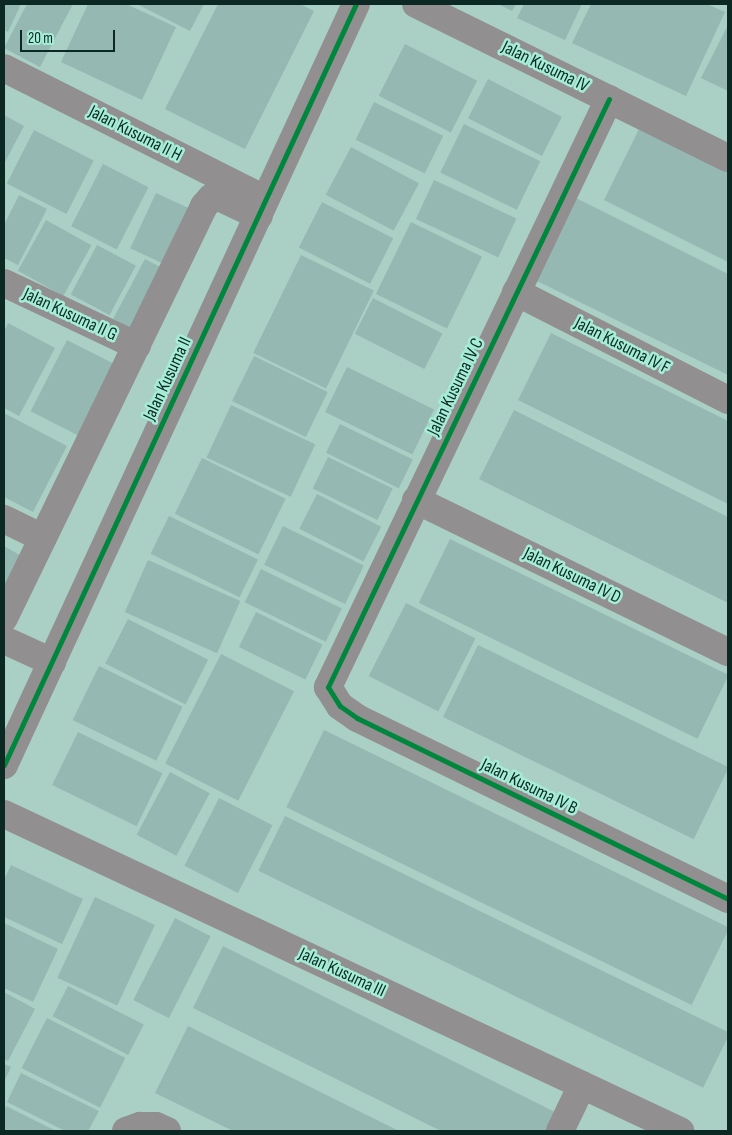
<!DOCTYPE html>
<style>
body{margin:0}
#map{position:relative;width:732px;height:1135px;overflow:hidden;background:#aad0c5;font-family:"Sofia Sans Condensed",sans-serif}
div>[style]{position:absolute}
.building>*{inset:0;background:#95b8b2;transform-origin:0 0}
.street>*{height:28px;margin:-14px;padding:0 14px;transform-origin:14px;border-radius:14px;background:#928f90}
.cycleway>*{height:5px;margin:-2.5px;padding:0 2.5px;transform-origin:2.5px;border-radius:2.5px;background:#00873e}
span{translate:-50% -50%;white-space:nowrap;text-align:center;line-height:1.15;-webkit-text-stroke:5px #a6edd8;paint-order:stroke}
.street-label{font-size:18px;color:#0b2922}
.frame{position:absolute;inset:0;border:5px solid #0b2922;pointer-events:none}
.scale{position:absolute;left:20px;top:30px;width:95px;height:22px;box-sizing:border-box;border:2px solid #0b2922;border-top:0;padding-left:6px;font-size:15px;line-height:18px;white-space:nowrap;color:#0b2922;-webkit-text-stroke:4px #a6edd8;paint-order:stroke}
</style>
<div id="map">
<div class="building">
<i style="clip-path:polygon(4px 4px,21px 4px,8px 32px,4px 30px)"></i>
<i style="clip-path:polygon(27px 4px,73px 4px,40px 67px,4px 48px)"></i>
<i style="clip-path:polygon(88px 4px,126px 4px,176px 27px,142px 100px,61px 62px)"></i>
<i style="clip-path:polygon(137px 4px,204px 4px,190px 31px)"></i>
<i style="clip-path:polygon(218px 4px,300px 4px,314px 11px,245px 149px,165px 109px)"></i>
<i style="clip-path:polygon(498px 4px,516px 4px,512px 11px)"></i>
<i style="clip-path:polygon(524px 4px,582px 4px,565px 40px,517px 18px)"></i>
<i style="clip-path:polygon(591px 4px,707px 4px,725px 12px,686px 96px,572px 43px)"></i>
<i style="clip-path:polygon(728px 25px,728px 91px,701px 78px)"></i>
<i style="left:405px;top:44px;width:81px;height:58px;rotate:27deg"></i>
<i style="left:488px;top:79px;width:83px;height:44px;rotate:27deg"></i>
<i style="left:374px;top:102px;width:77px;height:42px;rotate:26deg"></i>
<i style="clip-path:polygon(4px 115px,24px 126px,4px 164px)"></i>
<i style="left:464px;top:124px;width:85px;height:54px;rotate:26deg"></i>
<i style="clip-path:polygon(639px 129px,728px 173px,728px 262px,604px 200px)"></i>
<i style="left:34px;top:130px;width:67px;height:60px;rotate:27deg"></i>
<i style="left:351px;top:147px;width:77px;height:54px;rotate:28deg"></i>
<i style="left:103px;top:164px;width:51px;height:70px;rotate:27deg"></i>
<i style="left:434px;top:180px;width:91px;height:43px;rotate:25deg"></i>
<i style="left:156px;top:193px;width:44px;height:61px;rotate:25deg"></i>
<i style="clip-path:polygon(19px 195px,47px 209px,18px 265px,4px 258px,4px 225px)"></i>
<i style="clip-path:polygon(576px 198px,728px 274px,728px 375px,535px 280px)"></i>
<i style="left:322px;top:202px;width:80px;height:51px;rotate:27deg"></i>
<i style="left:46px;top:220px;width:52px;height:58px;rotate:29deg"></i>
<i style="left:411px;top:222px;width:79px;height:80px;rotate:26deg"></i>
<i style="left:97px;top:245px;width:44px;height:56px;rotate:28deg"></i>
<i style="left:301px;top:255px;width:81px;height:109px;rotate:26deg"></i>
<i style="left:145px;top:259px;width:24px;height:68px;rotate:28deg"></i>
<i style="left:373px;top:298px;width:78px;height:40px;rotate:27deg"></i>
<i style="clip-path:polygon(8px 323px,55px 348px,19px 416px,4px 408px,4px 332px)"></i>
<i style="clip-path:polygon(551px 333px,728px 421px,728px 504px,518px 400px)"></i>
<i style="left:67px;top:340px;width:63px;height:80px;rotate:27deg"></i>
<i style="left:254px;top:356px;width:82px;height:50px;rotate:26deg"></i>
<i style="left:347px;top:367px;width:97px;height:50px;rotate:26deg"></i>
<i style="left:231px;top:405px;width:93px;height:58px;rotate:25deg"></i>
<i style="clip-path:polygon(514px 410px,728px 517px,728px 603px,479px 479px)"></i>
<i style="clip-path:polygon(4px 413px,67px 446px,33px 512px,4px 497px)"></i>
<i style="left:340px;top:424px;width:81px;height:32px;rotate:26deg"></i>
<i style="left:328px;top:457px;width:72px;height:35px;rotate:26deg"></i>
<i style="left:202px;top:458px;width:93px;height:62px;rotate:26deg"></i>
<i style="left:317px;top:494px;width:72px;height:39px;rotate:27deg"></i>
<i style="left:169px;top:516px;width:99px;height:42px;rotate:26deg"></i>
<i style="left:283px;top:526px;width:90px;height:43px;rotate:26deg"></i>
<i style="left:450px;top:539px;width:310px;height:71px;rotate:26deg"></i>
<i style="clip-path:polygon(4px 546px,25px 558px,4px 598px)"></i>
<i style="left:148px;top:560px;width:101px;height:57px;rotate:24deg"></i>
<i style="left:261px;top:569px;width:90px;height:37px;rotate:26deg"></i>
<i style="left:406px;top:603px;width:78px;height:82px;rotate:27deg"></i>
<i style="left:256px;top:612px;width:74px;height:39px;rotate:26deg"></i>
<i style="left:128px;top:619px;width:90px;height:50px;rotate:27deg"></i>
<i style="left:478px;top:645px;width:279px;height:80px;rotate:26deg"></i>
<i style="left:221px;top:654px;width:82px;height:123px;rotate:27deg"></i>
<i style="left:99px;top:666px;width:93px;height:60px;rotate:26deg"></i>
<i style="left:324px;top:730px;width:451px;height:86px;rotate:26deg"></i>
<i style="left:78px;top:732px;width:94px;height:59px;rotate:26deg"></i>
<i style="left:170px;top:772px;width:45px;height:71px;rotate:28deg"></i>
<i style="left:219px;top:798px;width:60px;height:76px;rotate:27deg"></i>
<i style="left:285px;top:816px;width:495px;height:61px;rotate:26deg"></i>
<i style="clip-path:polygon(11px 865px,83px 899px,62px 944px,4px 917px,4px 880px)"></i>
<i style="left:95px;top:897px;width:66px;height:89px;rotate:25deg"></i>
<i style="left:175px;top:918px;width:40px;height:92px;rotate:27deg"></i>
<i style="clip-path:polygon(4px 923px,58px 949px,33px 1002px,4px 988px)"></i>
<i style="clip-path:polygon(223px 946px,557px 1113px,548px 1131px,441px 1131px,193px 1008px)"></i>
<i style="left:68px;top:986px;width:85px;height:34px;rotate:27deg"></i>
<i style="clip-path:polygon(4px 992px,35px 1009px,8px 1061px,4px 1059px)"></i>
<i style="left:47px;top:1018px;width:88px;height:56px;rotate:27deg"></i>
<i style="clip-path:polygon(188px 1026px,220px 1042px,399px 1131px,233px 1131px,155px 1093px)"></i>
<i style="clip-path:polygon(4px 1064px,11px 1067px,4px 1082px)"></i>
<i style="clip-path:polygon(21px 1073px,99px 1111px,88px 1131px,65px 1131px,7px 1102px)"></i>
<i style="clip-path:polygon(6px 1106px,56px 1131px,4px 1131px,4px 1112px)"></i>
</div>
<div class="street">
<i style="left:416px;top:4px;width:348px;rotate:26.3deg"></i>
<i style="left:4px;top:68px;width:281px;rotate:26.7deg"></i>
<i style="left:609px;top:99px;width:652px;rotate:115.54deg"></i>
<i style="left:328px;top:687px;width:22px;rotate:58deg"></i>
<i style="left:340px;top:706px;width:21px;rotate:35deg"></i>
<i style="left:357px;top:718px;width:413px;rotate:26deg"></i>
<i style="left:4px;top:283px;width:147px;rotate:25.3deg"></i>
<i style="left:516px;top:292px;width:238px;rotate:27deg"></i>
<i style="left:416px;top:500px;width:347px;rotate:26deg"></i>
<i style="left:4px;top:519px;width:43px;rotate:26deg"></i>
<i style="left:4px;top:618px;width:458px;rotate:-64.1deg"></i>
<i style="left:204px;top:206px;width:11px;rotate:-49deg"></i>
<i style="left:211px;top:198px;width:8px;rotate:-7deg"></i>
<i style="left:219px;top:197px;width:44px;rotate:25.4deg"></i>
<i style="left:4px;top:640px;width:53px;rotate:24.6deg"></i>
<i style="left:4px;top:765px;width:838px;rotate:-65.18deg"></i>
<i style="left:4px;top:814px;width:747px;rotate:25.12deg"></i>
<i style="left:126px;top:1131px;width:15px;rotate:-20deg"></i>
<i style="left:140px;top:1126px;width:16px"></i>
<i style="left:156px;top:1126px;width:12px;rotate:24deg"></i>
<i style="left:560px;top:1131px;width:51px;rotate:-64.4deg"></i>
</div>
<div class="cycleway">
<i style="left:609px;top:99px;width:652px;rotate:115.54deg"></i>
<i style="left:328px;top:687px;width:22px;rotate:58deg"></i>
<i style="left:340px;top:706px;width:21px;rotate:35deg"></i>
<i style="left:357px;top:718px;width:413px;rotate:26deg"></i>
<i style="left:4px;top:765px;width:838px;rotate:-65.18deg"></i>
</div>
<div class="street-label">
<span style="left:545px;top:67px;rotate:26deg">Jalan Kusuma IV</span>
<span style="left:135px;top:134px;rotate:27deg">Jalan Kusuma II H</span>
<span style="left:70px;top:315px;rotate:25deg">Jalan Kusuma II G</span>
<span style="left:622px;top:346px;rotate:27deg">Jalan Kusuma IV F</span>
<span style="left:168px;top:379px;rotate:-65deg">Jalan Kusuma II</span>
<span style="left:456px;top:387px;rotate:-64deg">Jalan Kusuma IV C</span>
<span style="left:572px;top:576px;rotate:26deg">Jalan Kusuma IV D</span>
<span style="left:529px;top:787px;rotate:26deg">Jalan Kusuma IV B</span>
<span style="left:342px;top:973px;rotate:25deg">Jalan Kusuma III</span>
</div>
<div class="frame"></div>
<div class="scale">20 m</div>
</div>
